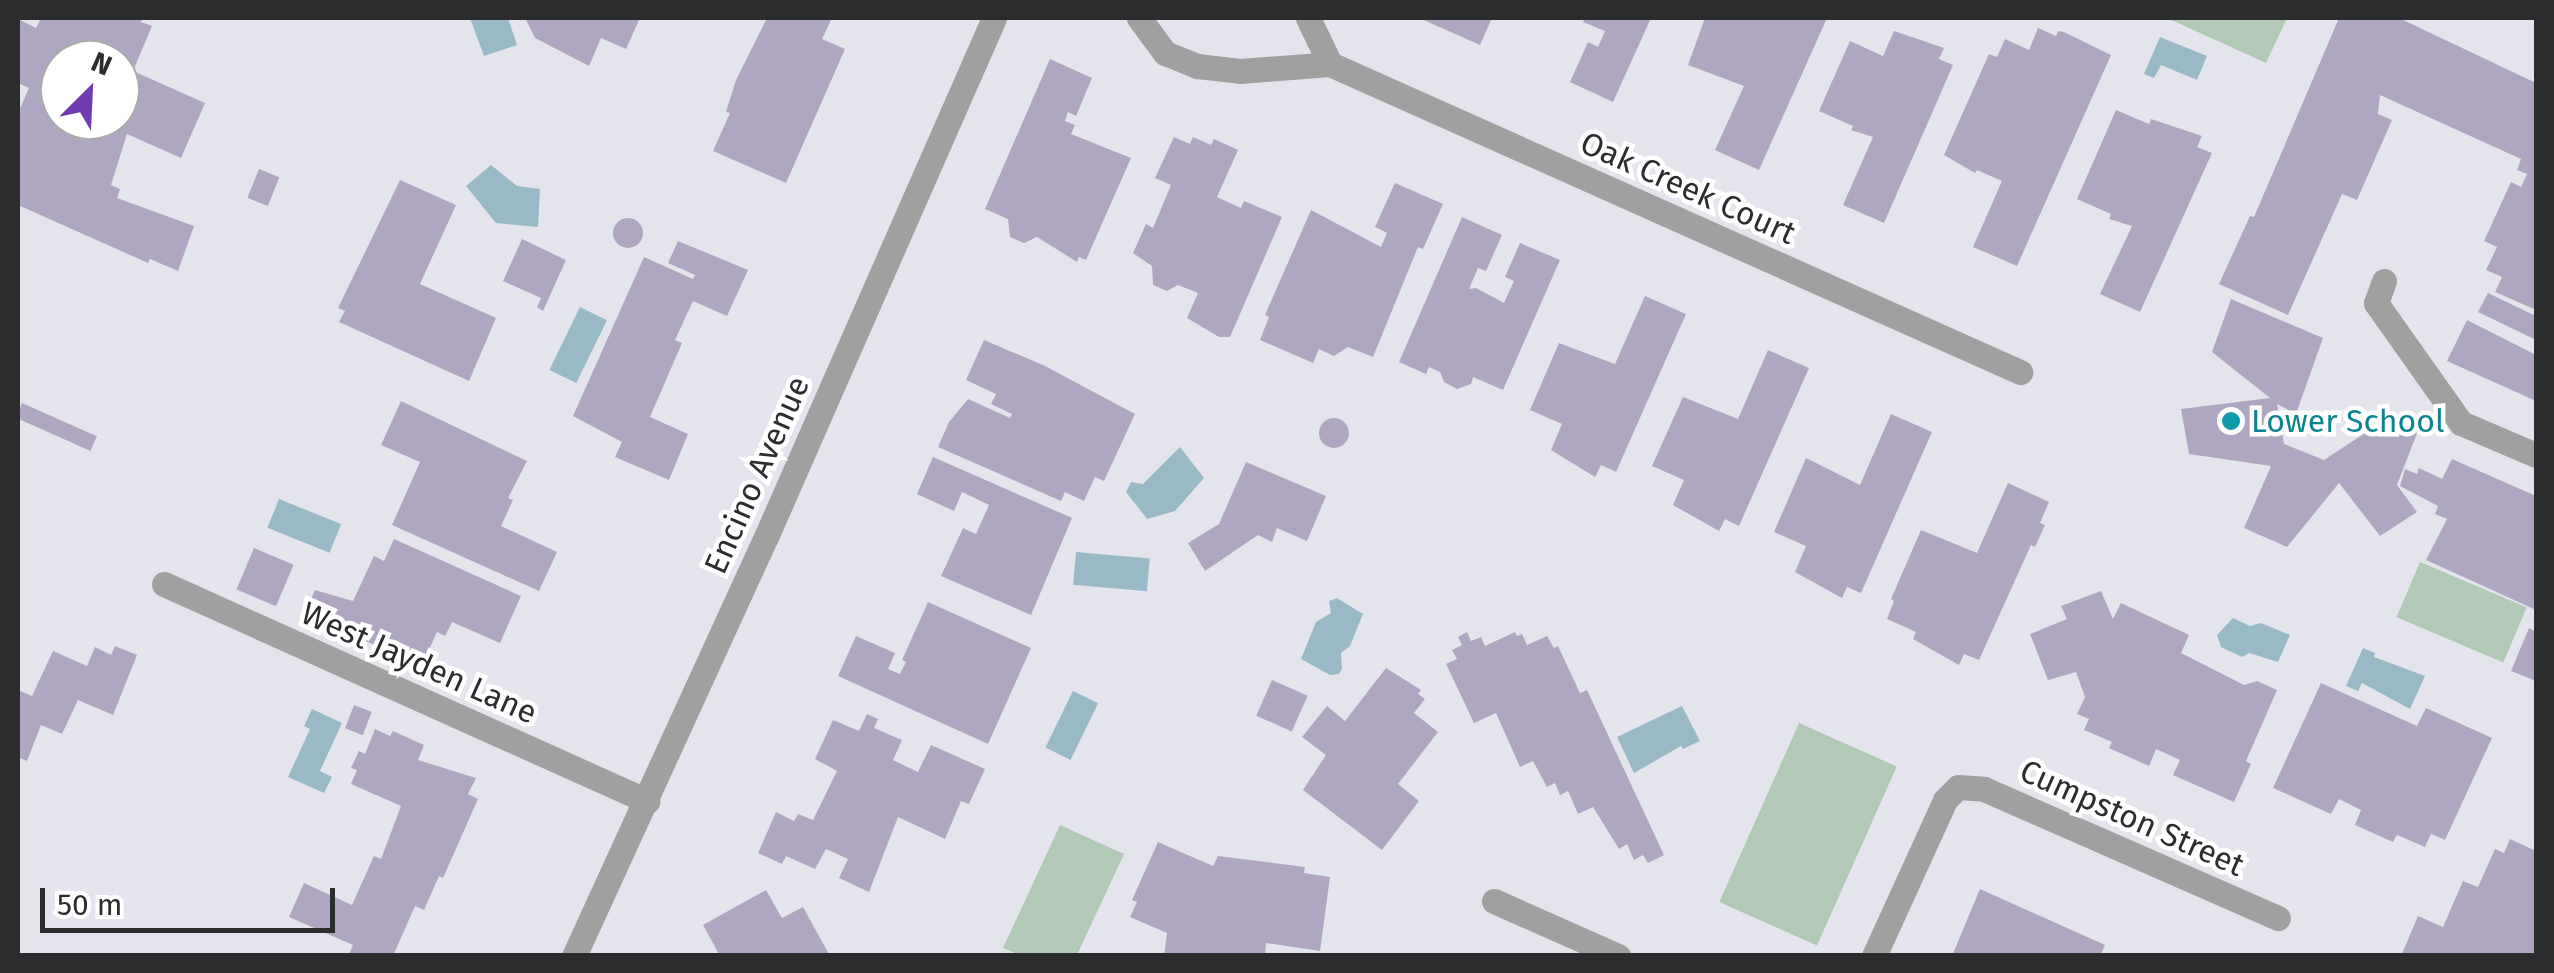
<!DOCTYPE html>
<style>
body{margin:0}
#map{position:relative;width:2554px;height:973px;overflow:hidden;background:#e4e5ec;font-family:"Fira Sans",sans-serif}
div>[style]{position:absolute}
.green>*{inset:0;background:#b2c9b7;transform-origin:0 0}
.water>*{inset:0;background:#99b9c7;transform-origin:0 0}
.building>*{inset:0;background:#afa7c2;transform-origin:0 0}
.round{border-radius:50%}
.minor>*{height:25px;margin:-12.5px;padding:0 12.5px;transform-origin:12.5px;border-radius:12.5px;background:#a29fa1}
.dots>*{width:28px;height:28px;translate:-50% -50%;box-sizing:border-box;border:5px solid #fff;border-radius:50%}
span{translate:-50% -50%;white-space:nowrap;text-align:center;line-height:1.15;-webkit-text-stroke:9px #fff;paint-order:stroke}
.street-label{font-size:32px;color:#2b2c2e}
.culture-label{font-size:32px;color:#0d838f}
.left{translate:0 -50%;text-align:left}
.frame{position:absolute;inset:0;border:20px solid #2b2c2e;pointer-events:none}
.north{position:absolute;left:40px;top:40px;width:100px;height:100px;box-sizing:border-box;background:#fff;border:2px solid #aaabab;border-radius:50%;rotate:24deg;font-size:28px;font-weight:700;line-height:40px;text-align:center;color:#2b2c2e}
.north::after{content:'';display:block;margin:auto;width:35px;height:45px;background:#6f3bb2;clip-path:polygon(50% 0,100% 100%,50% 72%,0 100%)}
.scale{position:absolute;left:40px;top:888px;width:295px;height:45px;box-sizing:border-box;border:5px solid #2b2c2e;border-top:0;padding-left:12px;font-size:30px;line-height:35px;white-space:nowrap;color:#2b2c2e;-webkit-text-stroke:8px #fff;paint-order:stroke}
</style>
<div id="map">
<div class="green">
<i style="clip-path:polygon(2167px 18px,2287px 18px,2266px 63px)"></i>
<i style="left:2420px;top:562px;width:116px;height:60px;rotate:23deg"></i>
<i style="left:1799px;top:723px;width:107px;height:196px;rotate:24deg"></i>
<i style="clip-path:polygon(1060px 825px,1124px 854px,1077px 955px,1020px 955px,1003px 948px)"></i>
</div>
<div class="water">
<i style="clip-path:polygon(470px 18px,508px 18px,517px 45px,484px 56px)"></i>
<i style="clip-path:polygon(2160px 37px,2207px 56px,2197px 80px,2161px 65px,2154px 78px,2144px 74px)"></i>
<i style="clip-path:polygon(491px 165px,517px 186px,540px 189px,538px 227px,496px 223px,466px 186px)"></i>
<i style="left:580px;top:307px;width:30px;height:70px;rotate:26deg"></i>
<i style="clip-path:polygon(1180px 447px,1204px 478px,1175px 511px,1147px 519px,1126px 492px,1131px 482px,1143px 484px)"></i>
<i style="left:279px;top:499px;width:67px;height:31px;rotate:22deg"></i>
<i style="left:1076px;top:552px;width:74px;height:33px;rotate:5deg"></i>
<i style="clip-path:polygon(1337px 598px,1363px 614px,1350px 646px,1341px 653px,1342px 669px,1339px 674px,1330px 675px,1301px 659px,1316px 622px,1331px 613px,1329px 601px)"></i>
<i style="clip-path:polygon(2233px 618px,2250px 626px,2261px 623px,2290px 635px,2278px 662px,2249px 653px,2242px 657px,2221px 647px,2217px 635px)"></i>
<i style="clip-path:polygon(2363px 648px,2375px 653px,2374px 657px,2425px 676px,2410px 709px,2362px 683px,2358px 691px,2346px 686px)"></i>
<i style="left:1073px;top:691px;width:28px;height:63px;rotate:26deg"></i>
<i style="clip-path:polygon(1682px 706px,1700px 741px,1683px 749px,1681px 746px,1634px 773px,1617px 737px)"></i>
<i style="clip-path:polygon(312px 709px,342px 723px,320px 771px,332px 777px,324px 793px,288px 777px,310px 729px,304px 726px)"></i>
</div>
<div class="building">
<i style="clip-path:polygon(evenodd,41px 18px,143px 18px,141px 22px,152px 26px,133px 71px,205px 103px,181px 158px,127px 134px,111px 185px,120px 189px,117px 198px,194px 226px,178px 271px,150px 259px,148px 263px,18px 205px,18px 113px,29px 88px,18px 83px,18px 25px,20px 20px,36px 28px,41px 18px,60px 60px,120px 60px,120px 120px,60px 120px,60px 60px)"></i>
<i style="clip-path:polygon(525px 18px,640px 18px,626px 49px,601px 38px,589px 66px,535px 38px)"></i>
<i style="clip-path:polygon(767px 18px,832px 18px,822px 39px,845px 49px,786px 183px,713px 151px,730px 113px,726px 112px,736px 80px)"></i>
<i style="clip-path:polygon(1419px 18px,1492px 18px,1480px 45px)"></i>
<i style="clip-path:polygon(1585px 18px,1651px 18px,1613px 102px,1570px 82px,1588px 42px,1598px 47px,1605px 31px,1583px 22px)"></i>
<i style="clip-path:polygon(1705px 18px,1827px 18px,1759px 170px,1715px 150px,1744px 86px,1688px 65px)"></i>
<i style="clip-path:polygon(2339px 18px,2399px 18px,2536px 83px,2536px 310px,2495px 292px,2502px 277px,2486px 270px,2497px 247px,2484px 241px,2511px 182px,2521px 187px,2527px 174px,2517px 170px,2521px 159px,2380px 95px,2378px 114px,2392px 120px,2357px 200px,2342px 194px,2288px 315px,2219px 284px,2250px 216px,2254px 217px)"></i>
<i style="clip-path:polygon(2038px 28px,2056px 36px,2058px 31px,2064px 32px,2111px 55px,2017px 266px,1973px 247px,2002px 181px,1977px 170px,1975px 173px,1944px 155px,1989px 54px,1997px 57px,2005px 39px,2029px 50px)"></i>
<i style="clip-path:polygon(1894px 31px,1944px 48px,1939px 59px,1953px 65px,1884px 223px,1843px 205px,1873px 137px,1851px 130px,1853px 126px,1819px 111px,1850px 41px,1883px 56px)"></i>
<i style="clip-path:polygon(1050px 59px,1092px 78px,1076px 116px,1068px 112px,1065px 121px,1075px 125px,1071px 134px,1131px 158px,1086px 260px,1079px 257px,1077px 262px,1037px 237px,1024px 243px,1010px 237px,1008px 219px,985px 209px)"></i>
<i style="clip-path:polygon(2116px 110px,2149px 124px,2151px 119px,2202px 136px,2197px 147px,2212px 153px,2140px 312px,2100px 294px,2132px 226px,2109px 219px,2111px 214px,2077px 199px)"></i>
<i style="clip-path:polygon(1174px 137px,1190px 144px,1193px 137px,1211px 145px,1214px 139px,1238px 150px,1217px 197px,1241px 208px,1244px 201px,1282px 217px,1230px 337px,1219px 337px,1187px 318px,1198px 293px,1178px 285px,1167px 291px,1153px 285px,1152px 266px,1133px 253px,1146px 224px,1153px 228px,1171px 185px,1155px 178px)"></i>
<i style="left:259px;top:169px;width:22px;height:31px;rotate:22deg"></i>
<i style="clip-path:polygon(400px 180px,456px 205px,420px 284px,496px 318px,469px 381px,339px 322px,345px 311px,338px 308px)"></i>
<i style="clip-path:polygon(1395px 183px,1443px 204px,1423px 249px,1418px 247px,1373px 357px,1348px 347px,1334px 356px,1319px 349px,1313px 363px,1260px 340px,1269px 317px,1265px 315px,1311px 210px,1381px 247px,1387px 233px,1375px 227px)"></i>
<i style="clip-path:polygon(1462px 217px,1502px 235px,1486px 271px,1478px 268px,1469px 289px,1476px 288px,1504px 303px,1514px 281px,1505px 277px,1520px 243px,1560px 260px,1503px 390px,1473px 377px,1471px 384px,1457px 389px,1444px 382px,1440px 372px,1429px 367px,1426px 374px,1399px 362px)"></i>
<i class="round" style="left:613px;top:218px;width:30px;height:30px"></i>
<i style="clip-path:polygon(522px 239px,566px 260px,543px 311px,537px 307px,541px 298px,503px 281px)"></i>
<i style="clip-path:polygon(678px 241px,748px 270px,727px 316px,693px 301px,675px 340px,682px 343px,650px 417px,688px 434px,669px 480px,615px 457px,622px 442px,573px 416px,644px 257px,693px 279px,695px 275px,668px 263px)"></i>
<i style="clip-path:polygon(2488px 293px,2536px 316px,2536px 340px,2478px 312px)"></i>
<i style="clip-path:polygon(1645px 296px,1686px 314px,1616px 472px,1601px 465px,1595px 477px,1551px 450px,1562px 424px,1530px 410px,1559px 343px,1615px 364px)"></i>
<i style="clip-path:polygon(2231px 299px,2323px 338px,2296px 414px,2277px 404px,2284px 444px,2324px 460px,2394px 414px,2419px 428px,2397px 485px,2417px 512px,2380px 536px,2339px 483px,2287px 547px,2244px 528px,2271px 466px,2189px 454px,2181px 409px,2270px 398px,2212px 352px)"></i>
<i style="clip-path:polygon(2467px 320px,2536px 355px,2536px 401px,2447px 361px)"></i>
<i style="clip-path:polygon(984px 340px,1043px 365px,1135px 414px,1104px 481px,1095px 477px,1084px 501px,1065px 492px,1061px 501px,938px 447px,949px 422px,968px 399px,1010px 418px,1012px 414px,991px 404px,996px 394px,966px 380px)"></i>
<i style="clip-path:polygon(1768px 350px,1809px 368px,1739px 526px,1725px 519px,1719px 531px,1673px 505px,1684px 480px,1652px 466px,1683px 397px,1738px 419px)"></i>
<i style="clip-path:polygon(401px 401px,527px 461px,508px 498px,513px 500px,501px 526px,557px 552px,539px 591px,392px 525px,420px 462px,381px 445px)"></i>
<i style="left:22px;top:403px;width:82px;height:16px;rotate:24deg"></i>
<i style="clip-path:polygon(1891px 414px,1932px 432px,1861px 593px,1847px 587px,1842px 598px,1795px 572px,1806px 546px,1774px 532px,1806px 458px,1860px 485px)"></i>
<i class="round" style="left:1319px;top:418px;width:30px;height:30px"></i>
<i style="clip-path:polygon(933px 457px,1072px 518px,1031px 615px,941px 576px,963px 528px,976px 534px,989px 505px,962px 492px,954px 511px,917px 494px)"></i>
<i style="clip-path:polygon(2452px 459px,2536px 496px,2536px 610px,2426px 560px,2447px 519px,2435px 514px,2438px 506px,2400px 486px,2405px 469px,2417px 474px,2419px 468px,2442px 479px)"></i>
<i style="clip-path:polygon(1246px 462px,1326px 496px,1307px 541px,1277px 528px,1272px 542px,1258px 535px,1205px 571px,1188px 543px,1219px 524px)"></i>
<i style="clip-path:polygon(2008px 483px,2049px 502px,2040px 523px,2045px 525px,2035px 547px,2031px 545px,1979px 660px,1964px 654px,1959px 665px,1913px 639px,1916px 632px,1887px 619px,1894px 601px,1891px 599px,1921px 530px,1977px 553px)"></i>
<i style="clip-path:polygon(394px 539px,521px 596px,500px 643px,452px 622px,445px 636px,437px 632px,422px 665px,304px 615px,315px 590px,353px 601px,374px 556px,384px 561px)"></i>
<i style="left:254px;top:548px;width:43px;height:45px;rotate:23deg"></i>
<i style="clip-path:polygon(2101px 591px,2113px 619px,2121px 603px,2189px 635px,2181px 653px,2244px 685px,2257px 681px,2277px 690px,2246px 761px,2251px 764px,2234px 802px,2173px 775px,2180px 760px,2156px 749px,2149px 766px,2109px 748px,2112px 742px,2084px 730px,2089px 719px,2077px 714px,2085px 697px,2076px 672px,2048px 680px,2030px 634px,2067px 619px,2061px 606px)"></i>
<i style="clip-path:polygon(928px 602px,1031px 648px,988px 744px,838px 676px,856px 636px,895px 653px,888px 669px,900px 674px,906px 662px,902px 660px)"></i>
<i style="clip-path:polygon(2529px 628px,2536px 632px,2536px 681px,2511px 671px)"></i>
<i style="clip-path:polygon(1467px 632px,1471px 641px,1481px 637px,1485px 646px,1515px 632px,1517px 636px,1522px 634px,1527px 645px,1547px 636px,1554px 648px,1558px 646px,1580px 693px,1587px 690px,1664px 855px,1648px 863px,1643px 855px,1634px 860px,1627px 844px,1619px 849px,1593px 807px,1578px 814px,1568px 791px,1560px 795px,1555px 783px,1547px 787px,1533px 761px,1520px 767px,1496px 713px,1474px 723px,1446px 664px,1457px 659px,1452px 650px,1462px 645px,1458px 637px)"></i>
<i style="clip-path:polygon(115px 646px,137px 655px,113px 715px,78px 700px,62px 734px,41px 725px,27px 761px,20px 758px,18px 764px,18px 690px,32px 696px,53px 651px,87px 666px,95px 647px,111px 655px)"></i>
<i style="clip-path:polygon(1386px 668px,1421px 690px,1418px 694px,1425px 699px,1414px 713px,1438px 732px,1398px 784px,1419px 801px,1382px 850px,1303px 790px,1326px 755px,1302px 737px,1327px 706px,1345px 721px)"></i>
<i style="left:1272px;top:680px;width:39px;height:39px;rotate:24deg"></i>
<i style="clip-path:polygon(2321px 683px,2417px 726px,2426px 708px,2492px 738px,2445px 840px,2431px 834px,2425px 847px,2397px 835px,2393px 842px,2355px 825px,2361px 810px,2339px 799px,2331px 814px,2273px 788px)"></i>
<i style="left:354px;top:705px;width:19px;height:25px;rotate:21deg"></i>
<i style="clip-path:polygon(867px 714px,878px 719px,874px 728px,902px 740px,893px 760px,918px 772px,931px 745px,985px 769px,969px 804px,961px 801px,945px 839px,898px 817px,869px 892px,839px 878px,848px 859px,826px 849px,815px 869px,786px 856px,782px 864px,758px 853px,776px 812px,794px 821px,798px 814px,813px 820px,837px 771px,815px 759px,833px 720px,859px 731px)"></i>
<i style="clip-path:polygon(375px 729px,390px 736px,393px 731px,424px 745px,418px 760px,476px 778px,468px 794px,478px 799px,443px 878px,439px 876px,424px 910px,415px 906px,393px 956px,348px 956px,353px 945px,289px 917px,304px 883px,352px 905px,374px 856px,381px 859px,401px 806px,351px 784px,357px 770px,351px 768px,359px 751px,365px 754px)"></i>
<i style="clip-path:polygon(2510px 839px,2536px 851px,2536px 956px,2401px 956px,2418px 916px,2443px 927px,2463px 881px,2478px 887px,2495px 849px,2504px 853px)"></i>
<i style="clip-path:polygon(1158px 842px,1213px 866px,1218px 856px,1305px 867px,1304px 873px,1330px 877px,1320px 951px,1266px 943px,1265px 956px,1164px 956px,1167px 933px,1130px 917px,1137px 902px,1132px 900px)"></i>
<i style="clip-path:polygon(1980px 889px,2105px 945px,2100px 956px,1952px 956px)"></i>
<i style="clip-path:polygon(766px 890px,782px 918px,803px 907px,830px 956px,720px 956px,703px 925px)"></i>
</div>
<div class="minor">
<i style="left:1139px;top:18px;width:44px;rotate:53.4deg"></i>
<i style="left:1165px;top:53px;width:35px;rotate:22deg"></i>
<i style="left:1197px;top:66px;width:43px;rotate:6.6deg"></i>
<i style="left:1240px;top:71px;width:90px;rotate:-4.4deg"></i>
<i style="left:1330px;top:64px;width:756px;rotate:24.05deg"></i>
<i style="left:1308px;top:18px;width:51px;rotate:64.4deg"></i>
<i style="left:2384px;top:281px;width:23px;rotate:110deg"></i>
<i style="left:2376px;top:303px;width:147px;rotate:54.7deg"></i>
<i style="left:2461px;top:423px;width:82px;rotate:23.1deg"></i>
<i style="left:164px;top:584px;width:530px;rotate:24.19deg"></i>
<i style="left:1494px;top:901px;width:136px;rotate:23.9deg"></i>
<i style="left:574px;top:956px;width:461px;rotate:-65.4deg"></i>
<i style="left:766px;top:537px;width:567px;rotate:-66.28deg"></i>
<i style="left:1874px;top:956px;width:171px;rotate:-65.5deg"></i>
<i style="left:1945px;top:800px;width:18px;rotate:-45deg"></i>
<i style="left:1958px;top:787px;width:26px;rotate:4deg"></i>
<i style="left:1984px;top:789px;width:321px;rotate:23.7deg"></i>
</div>
<div class="dots">
<i style="left:2231px;top:421px;background:#0f9aa8"></i>
</div>
<div class="street-label">
<span style="left:1688px;top:188px;rotate:24deg">Oak Creek Court</span>
<span style="left:757px;top:475px;rotate:-66deg">Encino Avenue</span>
<span style="left:419px;top:663px;rotate:24deg">West Jayden Lane</span>
<span style="left:2132px;top:818px;rotate:24deg">Cumpston Street</span>
</div>
<div class="culture-label">
<span class="left" style="left:2251px;top:421px">Lower School</span>
</div>
<div class="frame"></div>
<div class="north">N</div>
<div class="scale">50 m</div>
</div>
